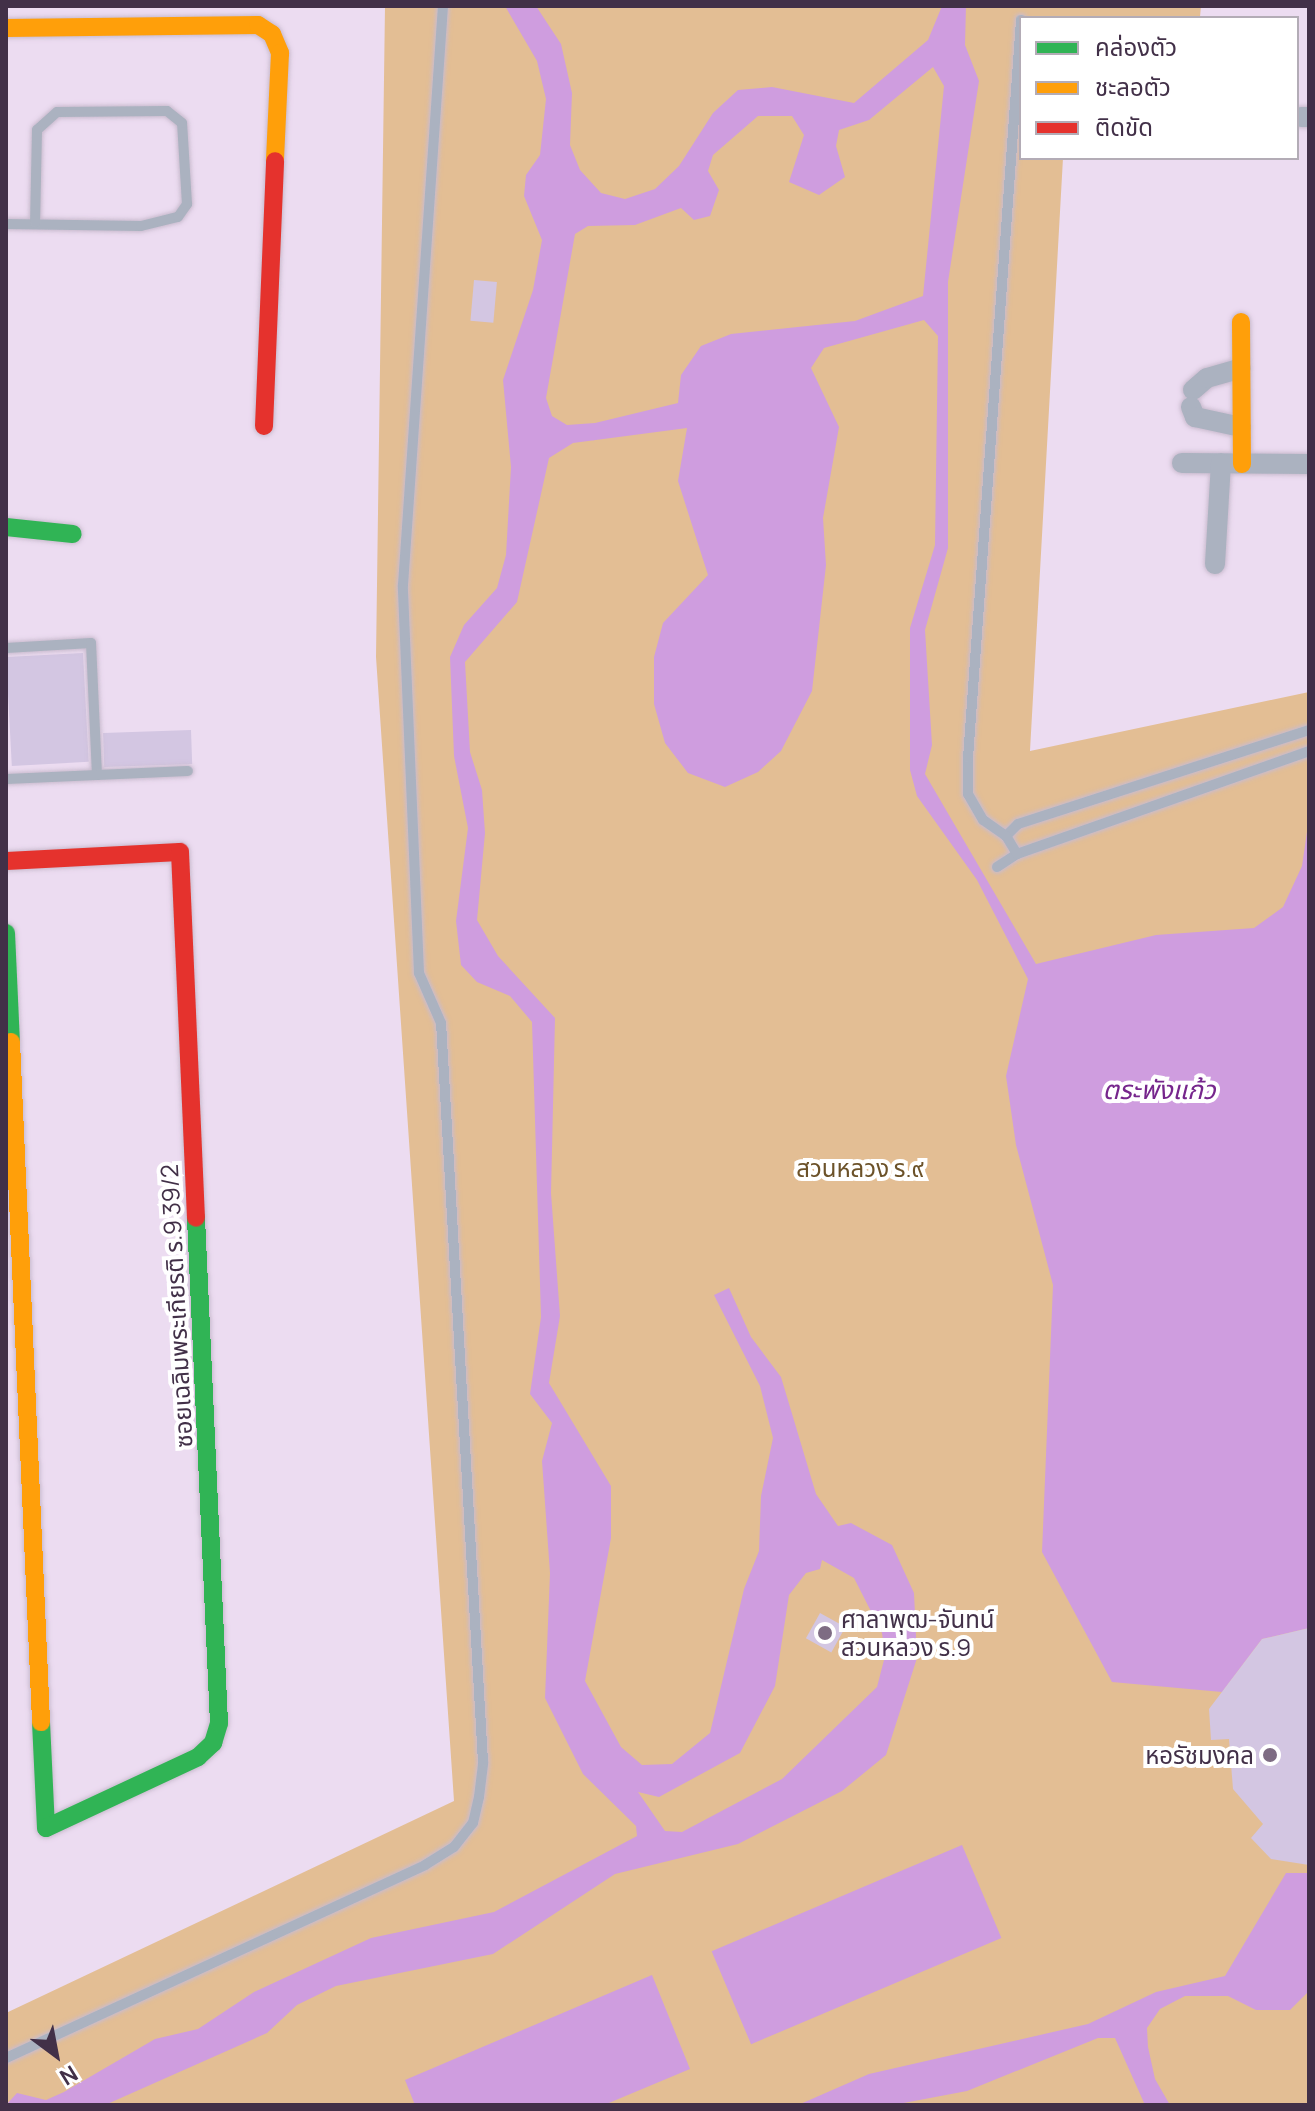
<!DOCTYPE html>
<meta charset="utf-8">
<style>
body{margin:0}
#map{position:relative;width:1315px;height:2111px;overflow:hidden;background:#ecdcf1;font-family:Manrope,"Noto Sans Thai",sans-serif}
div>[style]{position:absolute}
.green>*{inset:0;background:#e3be94}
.water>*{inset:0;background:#cf9ddf;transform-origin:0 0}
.building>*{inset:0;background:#d3c6e2;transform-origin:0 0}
.roads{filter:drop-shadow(0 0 2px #c9bbce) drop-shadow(0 0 2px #c9bbce)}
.lane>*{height:10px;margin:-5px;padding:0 5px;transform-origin:5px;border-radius:5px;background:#abb2c0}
.street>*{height:20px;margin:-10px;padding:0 10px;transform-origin:10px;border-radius:10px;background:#abb2c0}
.fast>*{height:18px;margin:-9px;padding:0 9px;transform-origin:9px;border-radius:9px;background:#30b455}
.slow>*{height:18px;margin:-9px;padding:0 9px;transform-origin:9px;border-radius:9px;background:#ff9f0a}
.jam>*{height:18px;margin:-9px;padding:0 9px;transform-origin:9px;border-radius:9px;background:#e5322d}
.dots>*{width:22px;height:22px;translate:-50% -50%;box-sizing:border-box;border:4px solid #fff;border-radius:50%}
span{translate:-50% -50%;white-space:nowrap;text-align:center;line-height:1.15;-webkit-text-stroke:8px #fff;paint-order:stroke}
.park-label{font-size:24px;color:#6c5229}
.street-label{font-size:24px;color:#423048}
.poi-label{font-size:24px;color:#423048}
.left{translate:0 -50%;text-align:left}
.right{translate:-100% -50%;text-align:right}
.water-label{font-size:26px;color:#76268c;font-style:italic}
.frame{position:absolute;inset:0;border:8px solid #423048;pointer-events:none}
.legend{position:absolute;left:1019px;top:16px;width:280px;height:144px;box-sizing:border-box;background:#fff;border:2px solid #b3acb6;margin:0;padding:10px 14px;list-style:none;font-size:24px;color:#423048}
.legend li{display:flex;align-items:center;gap:16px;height:40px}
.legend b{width:40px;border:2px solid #b3acb6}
.north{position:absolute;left:16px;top:2015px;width:80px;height:80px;-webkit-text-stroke:6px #fff;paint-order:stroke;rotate:148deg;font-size:22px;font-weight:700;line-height:32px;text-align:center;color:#423048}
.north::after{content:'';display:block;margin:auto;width:28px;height:36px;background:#423048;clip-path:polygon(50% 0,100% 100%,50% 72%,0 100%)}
</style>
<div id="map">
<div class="green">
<i style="clip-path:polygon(385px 6px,1201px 6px,1200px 17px,1021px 18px,1021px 158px,1063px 158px,1030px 751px,1309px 692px,1309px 2105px,6px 2105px,6px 2013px,454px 1801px,376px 657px)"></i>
</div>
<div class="water">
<i style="clip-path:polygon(evenodd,505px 6px,536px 6px,561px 44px,572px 93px,570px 145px,580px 170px,601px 193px,625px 199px,655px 189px,679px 166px,713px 113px,738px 90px,772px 87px,854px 103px,928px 40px,942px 6px,966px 6px,965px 45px,979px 81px,948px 282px,948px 548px,925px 630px,932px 745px,925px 774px,1036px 964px,1156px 935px,1254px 928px,1283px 907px,1302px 866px,1309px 818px,1309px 1628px,1262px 1639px,1222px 1692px,1112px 1682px,1042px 1552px,1053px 1285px,1016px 1145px,1006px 1076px,1028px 979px,977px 880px,917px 796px,910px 770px,910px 628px,935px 545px,938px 336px,924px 320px,824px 348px,811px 368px,839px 427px,823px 518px,826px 565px,812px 691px,781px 751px,758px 772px,725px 787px,688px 773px,665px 743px,654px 704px,654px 657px,663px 623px,708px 575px,678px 481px,687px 428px,573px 443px,549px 458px,517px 602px,465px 662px,470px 752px,482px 790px,485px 833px,477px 920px,498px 956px,555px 1018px,551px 1193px,560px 1316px,549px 1383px,611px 1486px,611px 1538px,585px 1681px,621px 1747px,642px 1765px,672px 1764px,710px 1733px,744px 1589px,759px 1551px,761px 1496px,773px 1438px,760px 1386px,714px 1295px,729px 1288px,751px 1337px,781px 1377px,816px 1494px,838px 1526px,851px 1523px,892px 1545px,914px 1593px,917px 1658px,886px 1755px,842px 1791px,738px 1844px,615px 1874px,493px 1954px,336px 1986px,297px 2005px,267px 2033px,105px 2105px,6px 2105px,17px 2093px,46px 2100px,64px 2092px,155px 2039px,198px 2029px,254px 1992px,371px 1938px,494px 1912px,637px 1836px,636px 1826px,583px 1774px,545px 1698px,550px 1573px,542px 1461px,552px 1423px,530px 1394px,541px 1317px,532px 1022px,510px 996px,477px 982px,461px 965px,456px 921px,468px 828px,454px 756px,450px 657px,464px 625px,497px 588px,506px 555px,511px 467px,503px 380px,533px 290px,542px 240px,524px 196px,526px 175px,540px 155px,546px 99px,537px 61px,505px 6px,933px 67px,944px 86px,923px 296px,855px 321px,731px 334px,701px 346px,681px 375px,678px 403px,595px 423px,567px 425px,552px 416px,546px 398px,575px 234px,588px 226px,635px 225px,681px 208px,694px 220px,710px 216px,719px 190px,708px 171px,713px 155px,758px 116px,792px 116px,804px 135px,789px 182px,819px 195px,845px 177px,836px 146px,839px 130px,869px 120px,933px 67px,505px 6px,822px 1560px,854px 1578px,882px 1633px,885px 1656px,877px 1687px,782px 1779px,682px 1832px,665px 1831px,638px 1792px,659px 1797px,740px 1753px,775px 1686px,789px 1595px,806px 1573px,820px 1569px,822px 1560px)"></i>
<i style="left:962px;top:1845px;width:101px;height:272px;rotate:67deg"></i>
<i style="clip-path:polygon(1286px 1873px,1309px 1873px,1309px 1991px,1290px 2010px,1256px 2010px,1228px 1996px,1185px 1996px,1160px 2009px,1147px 2028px,1148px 2047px,1155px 2079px,1170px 2105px,1145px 2105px,1115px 2038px,1098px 2038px,967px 2091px,893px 2105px,798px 2105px,869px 2074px,1088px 2024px,1156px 1992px,1225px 1976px)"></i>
<i style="clip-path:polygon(652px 1975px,690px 2069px,604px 2105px,415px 2105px,405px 2080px)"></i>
</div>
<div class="building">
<i style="left:474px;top:280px;width:23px;height:41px;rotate:5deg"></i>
<i style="left:83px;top:653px;width:109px;height:77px;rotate:87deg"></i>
<i style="left:191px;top:730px;width:34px;height:88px;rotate:88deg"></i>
<i style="left:820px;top:1613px;width:29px;height:29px;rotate:29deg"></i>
<i style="clip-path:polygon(1309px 1628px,1309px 1865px,1271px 1859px,1251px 1838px,1263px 1824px,1233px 1789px,1229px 1739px,1211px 1740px,1209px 1709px,1262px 1639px)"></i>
</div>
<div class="roads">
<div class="lane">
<i style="left:6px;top:224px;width:135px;rotate:0.8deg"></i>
<i style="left:141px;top:226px;width:38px;rotate:-14deg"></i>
<i style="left:178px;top:217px;width:16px;rotate:-55deg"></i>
<i style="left:187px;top:204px;width:81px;rotate:-93.5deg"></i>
<i style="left:182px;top:123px;width:19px;rotate:-141deg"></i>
<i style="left:167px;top:111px;width:110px;rotate:179.5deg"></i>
<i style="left:57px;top:112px;width:27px;rotate:138deg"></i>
<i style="left:37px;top:130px;width:93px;rotate:91.2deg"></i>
<i style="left:6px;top:648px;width:85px;rotate:-3.4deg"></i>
<i style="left:91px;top:643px;width:132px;rotate:87.4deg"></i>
<i style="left:6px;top:779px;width:182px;rotate:-2.5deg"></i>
<i style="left:1006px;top:836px;width:17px;rotate:-45deg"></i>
<i style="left:1018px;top:824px;width:306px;rotate:-17.9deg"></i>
<i style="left:1017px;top:854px;width:310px;rotate:-19.4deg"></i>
<i style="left:997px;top:867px;width:24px;rotate:-33deg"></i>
<i style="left:1017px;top:854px;width:21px;rotate:-121deg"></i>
<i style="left:1006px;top:836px;width:28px;rotate:-145deg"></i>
<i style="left:983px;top:820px;width:30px;rotate:-120deg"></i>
<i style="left:968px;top:794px;width:36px;rotate:-90deg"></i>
<i style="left:968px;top:758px;width:740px;rotate:-85.89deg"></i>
<i style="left:6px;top:2058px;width:461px;rotate:-24.7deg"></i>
<i style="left:425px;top:1865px;width:34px;rotate:-32deg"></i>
<i style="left:454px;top:1847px;width:31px;rotate:-52deg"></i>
<i style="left:473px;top:1823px;width:27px;rotate:-77deg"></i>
<i style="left:479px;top:1797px;width:35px;rotate:-83deg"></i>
<i style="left:483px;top:1762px;width:740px;rotate:-93.25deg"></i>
<i style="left:441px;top:1023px;width:55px;rotate:-113.7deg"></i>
<i style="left:419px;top:973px;width:388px;rotate:-92.4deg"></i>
<i style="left:403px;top:585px;width:580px;rotate:-86.05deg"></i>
</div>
<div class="street">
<i style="left:1301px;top:117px;width:8px"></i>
<i style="left:1193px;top:390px;width:18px;rotate:-41deg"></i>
<i style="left:1207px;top:378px;width:35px;rotate:-16deg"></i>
<i style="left:1191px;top:407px;width:11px;rotate:68deg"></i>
<i style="left:1195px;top:417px;width:47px;rotate:12.3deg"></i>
<i style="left:1182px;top:463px;width:127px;rotate:0.5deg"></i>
<i style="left:1215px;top:564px;width:101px;rotate:-86.6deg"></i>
</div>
<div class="fast">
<i style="left:6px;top:527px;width:67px;rotate:6deg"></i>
<i style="left:6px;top:933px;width:109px;rotate:87.4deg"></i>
<i style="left:41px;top:1722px;width:106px;rotate:87.3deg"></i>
<i style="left:46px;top:1828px;width:168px;rotate:-25deg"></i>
<i style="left:198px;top:1757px;width:21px;rotate:-43deg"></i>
<i style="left:213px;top:1743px;width:21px;rotate:-73deg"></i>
<i style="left:219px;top:1723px;width:506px;rotate:-92.61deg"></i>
</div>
<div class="slow">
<i style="left:6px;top:28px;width:252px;rotate:-0.7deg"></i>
<i style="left:258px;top:25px;width:17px;rotate:33deg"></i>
<i style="left:272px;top:34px;width:21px;rotate:67deg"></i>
<i style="left:280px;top:53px;width:108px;rotate:92.7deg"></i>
<i style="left:1241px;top:322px;width:142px;rotate:89.6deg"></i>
<i style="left:11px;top:1042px;width:681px;rotate:87.47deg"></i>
</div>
<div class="jam">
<i style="left:264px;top:426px;width:265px;rotate:-87.6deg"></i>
<i style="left:6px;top:861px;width:174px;rotate:-3deg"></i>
<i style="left:180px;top:852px;width:366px;rotate:87.5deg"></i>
</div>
</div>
<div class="dots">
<i style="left:825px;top:1633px;background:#7e6c83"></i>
<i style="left:1270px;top:1755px;background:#7e6c83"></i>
</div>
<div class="park-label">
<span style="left:860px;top:1168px">สวนหลวง ร.๙</span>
</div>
<div class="street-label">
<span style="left:176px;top:1306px;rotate:-93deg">ซอยเฉลิมพระเกียรติ ร.9 39/2</span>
</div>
<div class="poi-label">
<span class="left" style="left:841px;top:1633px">ศาลาพุฒ-จันทน์<br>สวนหลวง ร.9</span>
<span class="right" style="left:1254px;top:1755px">หอรัชมงคล</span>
</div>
<div class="water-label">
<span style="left:1159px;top:1090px">ตระพังแก้ว</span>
</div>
<div class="frame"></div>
<ul class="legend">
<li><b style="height:10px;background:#30b455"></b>คล่องตัว</li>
<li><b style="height:10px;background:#ff9f0a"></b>ชะลอตัว</li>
<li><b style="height:10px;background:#e5322d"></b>ติดขัด</li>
</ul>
<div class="north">N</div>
</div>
